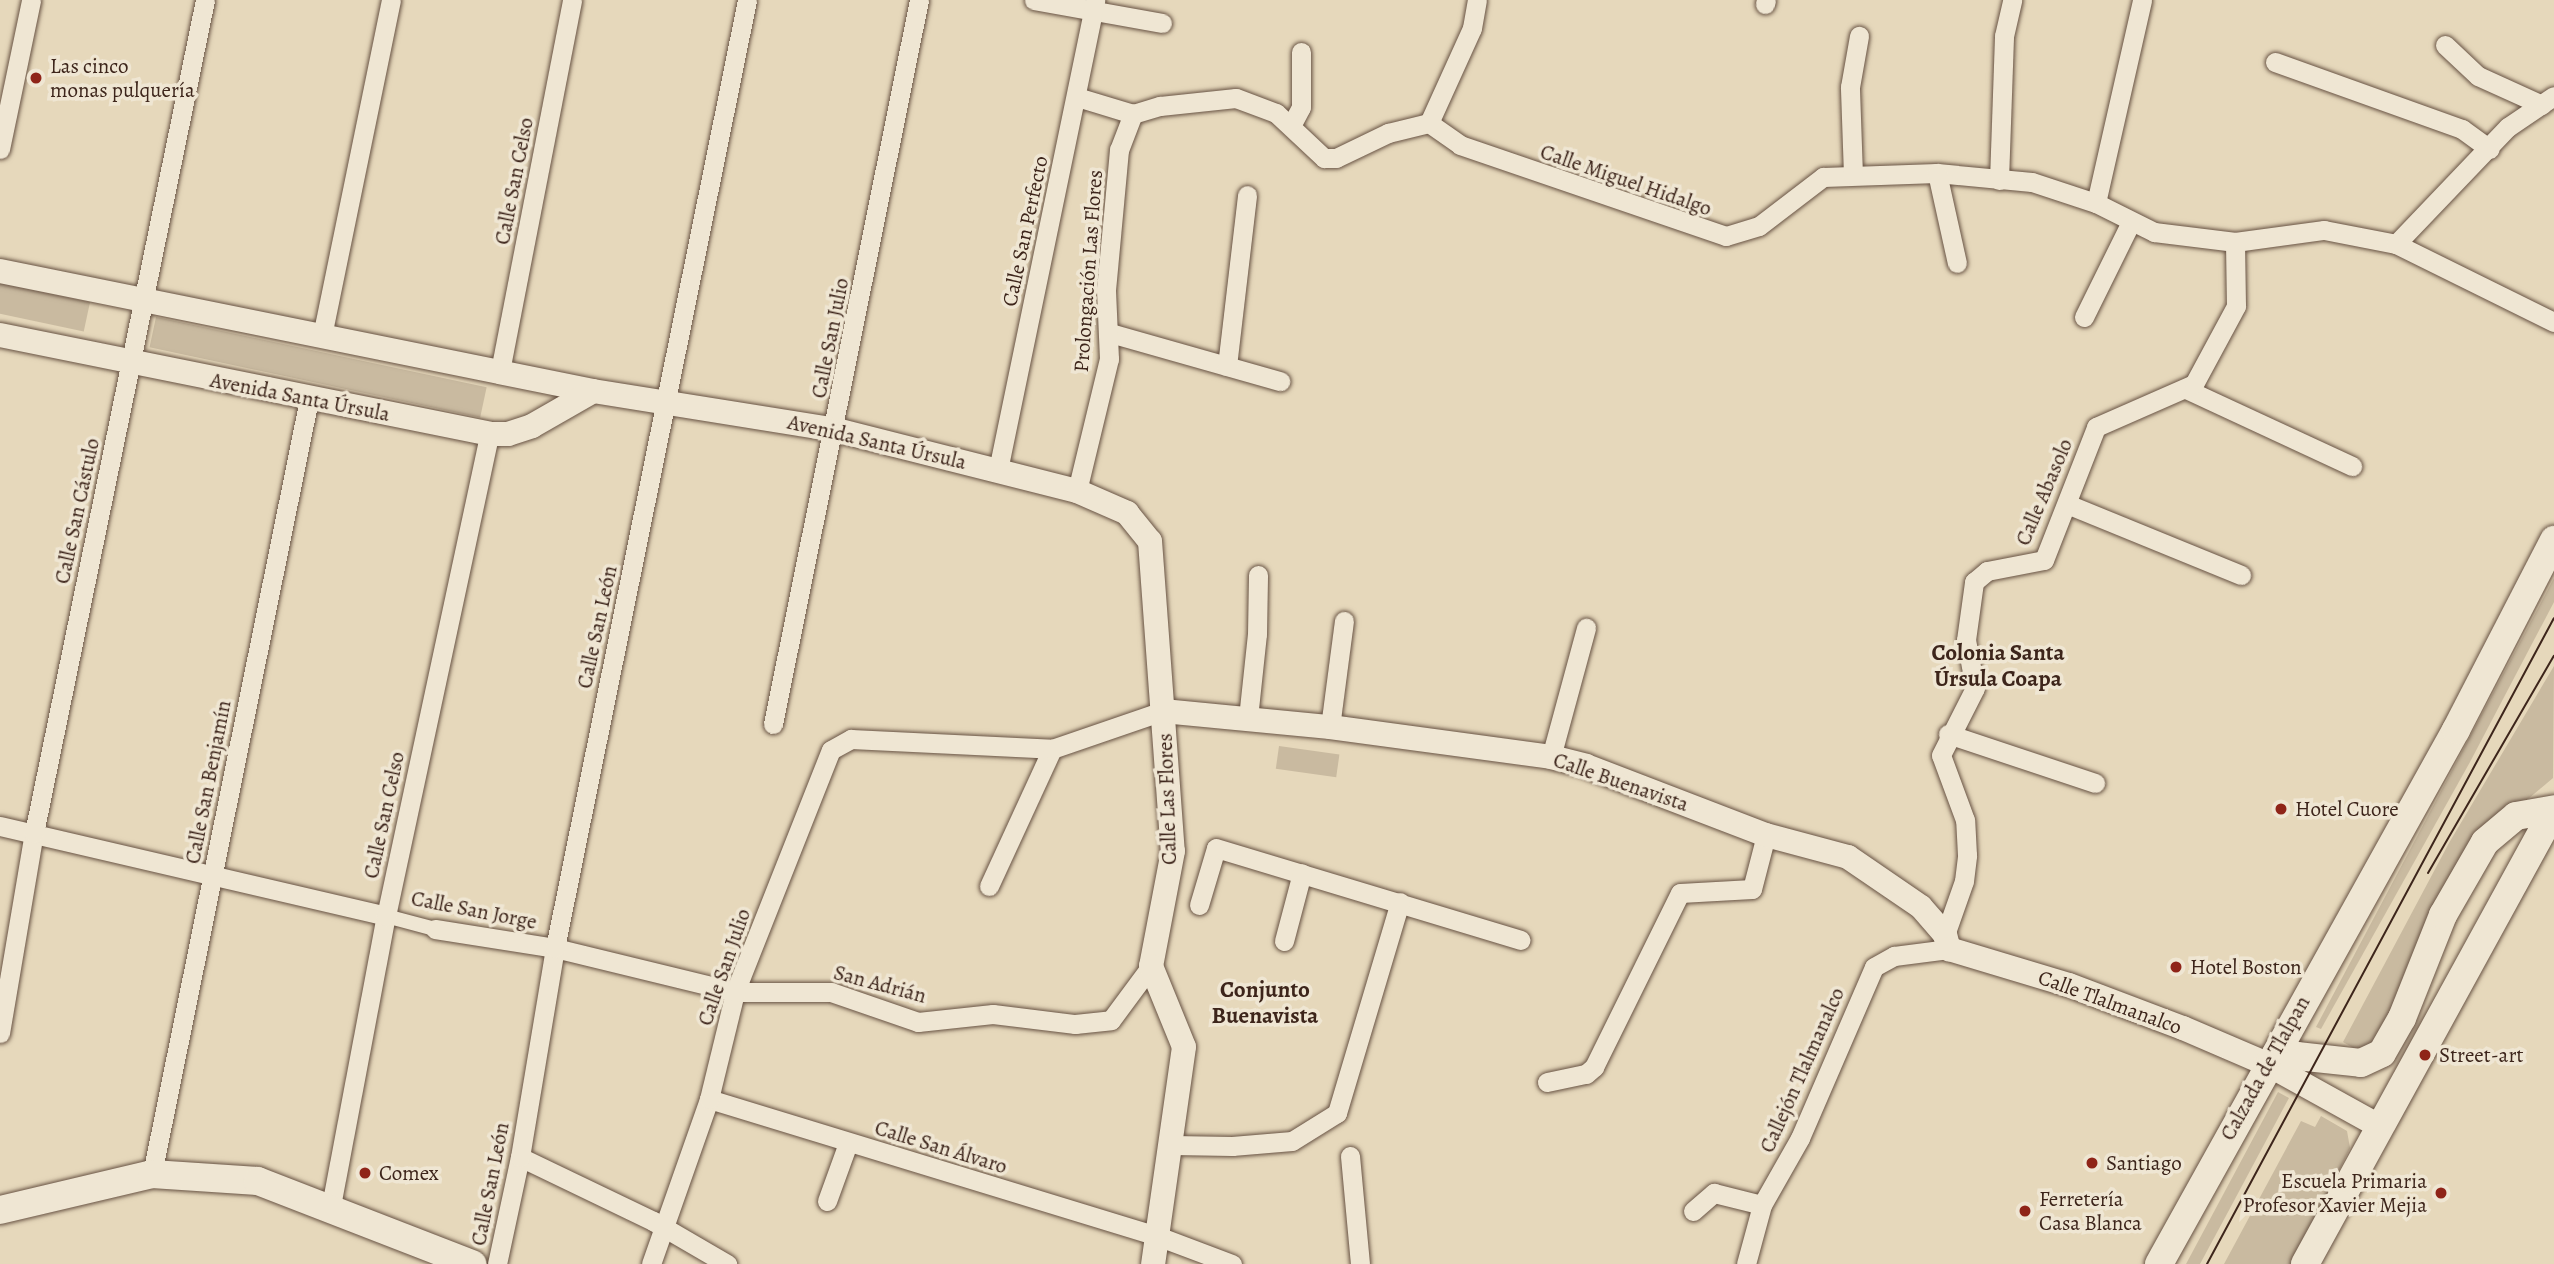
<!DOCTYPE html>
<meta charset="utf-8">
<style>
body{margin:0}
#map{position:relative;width:2554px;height:1264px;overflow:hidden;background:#e6d8bb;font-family:Alegreya,serif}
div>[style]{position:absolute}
.green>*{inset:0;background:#c9baa0;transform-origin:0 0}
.roads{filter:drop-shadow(0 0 2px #675243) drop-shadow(0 0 2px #675243)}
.pedestrian>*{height:14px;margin:-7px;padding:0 7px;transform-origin:7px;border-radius:7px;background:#efe6d3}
.minor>*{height:19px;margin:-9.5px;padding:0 9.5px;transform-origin:9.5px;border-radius:9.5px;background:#efe6d3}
.tertiary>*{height:24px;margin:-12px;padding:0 12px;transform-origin:12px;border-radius:12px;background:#efe6d3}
.secondary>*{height:28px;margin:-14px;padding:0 14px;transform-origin:14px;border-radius:14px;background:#efe6d3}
.tram>*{height:2px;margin:-1px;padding:0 1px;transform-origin:1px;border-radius:1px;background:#3d251b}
.dots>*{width:19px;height:19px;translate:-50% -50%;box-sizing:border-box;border:4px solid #efe6d3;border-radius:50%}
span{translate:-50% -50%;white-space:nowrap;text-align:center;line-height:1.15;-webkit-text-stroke:7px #efe6d3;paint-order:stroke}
.poi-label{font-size:21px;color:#3d251b}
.left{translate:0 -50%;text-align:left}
.right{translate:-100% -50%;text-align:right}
.street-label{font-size:21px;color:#3d251b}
.neighbourhood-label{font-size:23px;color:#3d251b;font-weight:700}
</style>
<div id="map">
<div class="green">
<i style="left:0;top:283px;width:92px;height:30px;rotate:12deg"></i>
<i style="left:156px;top:317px;width:338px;height:31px;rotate:12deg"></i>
<i style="clip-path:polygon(2554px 578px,2554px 602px,2470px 762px,2321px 1029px,2316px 1027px)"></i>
<i style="clip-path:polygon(2554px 666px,2553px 778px,2516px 809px,2384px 1038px,2357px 1050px,2343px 1042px,2449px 843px)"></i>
<i style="left:1279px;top:746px;width:61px;height:23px;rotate:8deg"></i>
<i style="clip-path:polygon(2278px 1092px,2289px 1098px,2228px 1212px,2200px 1264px,2186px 1264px)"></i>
<i style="clip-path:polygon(2321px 1116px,2347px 1131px,2350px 1148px,2293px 1264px,2224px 1264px,2301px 1121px,2315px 1127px)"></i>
</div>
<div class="roads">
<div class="pedestrian">
<i style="left:386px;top:916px;width:51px;rotate:14.9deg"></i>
</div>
<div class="minor">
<i style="left:1034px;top:0;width:130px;rotate:10.2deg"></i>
<i style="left:1765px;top:4px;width:4px;rotate:-76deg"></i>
<i style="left:2445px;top:45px;width:45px;rotate:43.2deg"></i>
<i style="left:2478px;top:76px;width:70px;rotate:24.4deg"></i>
<i style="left:2275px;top:62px;width:199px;rotate:19.7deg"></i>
<i style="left:2462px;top:129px;width:34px;rotate:36deg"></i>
<i style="left:1077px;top:97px;width:59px;rotate:16.9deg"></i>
<i style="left:1133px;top:114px;width:28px;rotate:-17deg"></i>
<i style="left:1160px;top:106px;width:76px;rotate:-6deg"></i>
<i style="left:1236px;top:98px;width:43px;rotate:20.6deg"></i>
<i style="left:1276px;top:113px;width:66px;rotate:43.2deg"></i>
<i style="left:1324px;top:158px;width:12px"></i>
<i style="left:1336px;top:158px;width:58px;rotate:-25.7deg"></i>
<i style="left:1388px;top:133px;width:42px;rotate:-13.7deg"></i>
<i style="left:1429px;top:123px;width:38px;rotate:35deg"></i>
<i style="left:1460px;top:145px;width:281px;rotate:18.9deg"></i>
<i style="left:1726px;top:236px;width:34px;rotate:-17deg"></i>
<i style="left:1759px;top:226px;width:81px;rotate:-37.4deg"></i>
<i style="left:1823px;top:177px;width:114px;rotate:-2deg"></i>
<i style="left:1937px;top:173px;width:95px;rotate:5.4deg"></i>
<i style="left:2032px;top:182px;width:67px;rotate:18.2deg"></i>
<i style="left:2096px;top:203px;width:65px;rotate:26.6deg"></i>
<i style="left:2154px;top:232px;width:82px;rotate:7deg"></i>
<i style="left:2235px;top:242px;width:90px;rotate:-7.7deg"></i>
<i style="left:2324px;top:230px;width:73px;rotate:11deg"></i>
<i style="left:2396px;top:244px;width:176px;rotate:26.3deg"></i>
<i style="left:1429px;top:123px;width:104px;rotate:-65.6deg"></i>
<i style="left:1472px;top:28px;width:28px;rotate:-80deg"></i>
<i style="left:1292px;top:124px;width:19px;rotate:-62deg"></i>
<i style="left:1301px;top:107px;width:55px;rotate:-90deg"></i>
<i style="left:0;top:149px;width:152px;rotate:-78.2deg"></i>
<i style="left:1937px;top:173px;width:92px;rotate:77.5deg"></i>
<i style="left:1853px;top:175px;width:88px;rotate:-92deg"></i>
<i style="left:1850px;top:87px;width:52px;rotate:-80deg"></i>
<i style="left:1999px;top:180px;width:144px;rotate:-88deg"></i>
<i style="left:2004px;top:36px;width:37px;rotate:-77deg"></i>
<i style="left:2096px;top:203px;width:208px;rotate:-77.2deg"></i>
<i style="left:2396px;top:244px;width:162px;rotate:-46.3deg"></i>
<i style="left:2508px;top:127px;width:55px;rotate:-34deg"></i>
<i style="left:2084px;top:317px;width:104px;rotate:-63.7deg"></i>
<i style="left:1110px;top:333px;width:177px;rotate:15.8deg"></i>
<i style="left:322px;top:336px;width:343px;rotate:-78.4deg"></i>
<i style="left:1227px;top:366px;width:172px;rotate:-83.3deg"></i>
<i style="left:500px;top:371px;width:378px;rotate:-79deg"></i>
<i style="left:2188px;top:390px;width:181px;rotate:24.9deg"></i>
<i style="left:998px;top:470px;width:480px;rotate:-78.3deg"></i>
<i style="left:1077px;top:491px;width:136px;rotate:-76.4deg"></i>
<i style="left:1109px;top:359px;width:69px;rotate:-92.5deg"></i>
<i style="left:1106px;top:290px;width:141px;rotate:-84.7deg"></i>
<i style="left:1119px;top:150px;width:39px;rotate:-69deg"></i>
<i style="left:2067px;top:504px;width:188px;rotate:22.2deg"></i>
<i style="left:1248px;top:718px;width:84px;rotate:-83.9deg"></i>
<i style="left:1257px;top:634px;width:59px;rotate:-89deg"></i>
<i style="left:773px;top:724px;width:739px;rotate:-78.6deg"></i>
<i style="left:1330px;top:727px;width:107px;rotate:-82.5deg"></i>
<i style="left:1948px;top:734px;width:155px;rotate:18.4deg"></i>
<i style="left:1551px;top:757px;width:134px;rotate:-74.8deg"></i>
<i style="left:0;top:826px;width:396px;rotate:13.1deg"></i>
<i style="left:989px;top:886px;width:151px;rotate:-65.3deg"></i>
<i style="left:1199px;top:905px;width:59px;rotate:-73.4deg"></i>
<i style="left:1216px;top:848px;width:318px;rotate:16.8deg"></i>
<i style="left:435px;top:929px;width:121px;rotate:9deg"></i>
<i style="left:555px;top:948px;width:185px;rotate:13.7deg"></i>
<i style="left:735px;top:992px;width:96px"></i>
<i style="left:831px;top:992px;width:92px;rotate:19deg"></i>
<i style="left:918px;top:1022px;width:75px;rotate:-6.1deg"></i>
<i style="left:993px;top:1014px;width:83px;rotate:7deg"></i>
<i style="left:1075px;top:1024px;width:36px;rotate:-6deg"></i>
<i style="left:1111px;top:1020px;width:67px;rotate:-53.5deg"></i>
<i style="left:1945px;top:935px;width:57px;rotate:-70.6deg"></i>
<i style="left:1964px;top:881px;width:26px;rotate:-83deg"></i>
<i style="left:1967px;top:855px;width:35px;rotate:-93deg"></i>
<i style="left:1965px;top:820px;width:69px;rotate:-110.3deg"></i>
<i style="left:1941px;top:755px;width:75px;rotate:-63.1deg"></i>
<i style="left:1975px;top:688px;width:49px;rotate:-100.6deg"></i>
<i style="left:1966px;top:640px;width:59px;rotate:-82.1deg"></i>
<i style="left:1974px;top:582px;width:17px;rotate:-40deg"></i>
<i style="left:1987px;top:571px;width:58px;rotate:-10.9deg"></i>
<i style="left:2044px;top:560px;width:143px;rotate:-68.6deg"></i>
<i style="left:2096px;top:427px;width:107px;rotate:-23.7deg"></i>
<i style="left:2194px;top:384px;width:89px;rotate:-61.7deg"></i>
<i style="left:2236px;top:306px;width:64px;rotate:-90.9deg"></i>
<i style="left:1284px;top:941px;width:70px;rotate:-75.2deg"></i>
<i style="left:0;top:1033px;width:203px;rotate:-80.4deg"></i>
<i style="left:34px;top:833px;width:850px;rotate:-78.4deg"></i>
<i style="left:1547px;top:1082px;width:40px;rotate:-12deg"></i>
<i style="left:1586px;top:1074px;width:11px;rotate:-41deg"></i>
<i style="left:1594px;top:1067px;width:194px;rotate:-63.7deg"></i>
<i style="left:1680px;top:893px;width:72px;rotate:-3.2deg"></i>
<i style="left:1752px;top:889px;width:56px;rotate:-75.5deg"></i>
<i style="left:709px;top:1099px;width:472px;rotate:17deg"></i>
<i style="left:1160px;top:1237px;width:77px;rotate:20.6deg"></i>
<i style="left:1172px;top:1145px;width:60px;rotate:1deg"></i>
<i style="left:1232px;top:1146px;width:60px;rotate:-4.8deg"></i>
<i style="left:1292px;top:1141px;width:53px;rotate:-31.9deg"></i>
<i style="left:1337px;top:1113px;width:220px;rotate:-73.4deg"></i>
<i style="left:1350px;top:1156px;width:108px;rotate:84.7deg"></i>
<i style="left:520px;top:1157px;width:148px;rotate:25.7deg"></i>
<i style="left:653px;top:1221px;width:86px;rotate:30.2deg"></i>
<i style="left:152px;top:1174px;width:791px;rotate:-78.55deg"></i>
<i style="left:827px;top:1201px;width:62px;rotate:-70.1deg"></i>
<i style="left:331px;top:1206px;width:295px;rotate:-79.3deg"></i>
<i style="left:386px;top:916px;width:493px;rotate:-77.9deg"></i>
<i style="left:1693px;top:1211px;width:28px;rotate:-41deg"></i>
<i style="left:1714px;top:1193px;width:49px;rotate:14deg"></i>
<i style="left:497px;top:1264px;width:109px;rotate:-77.9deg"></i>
<i style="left:520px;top:1157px;width:212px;rotate:-80.5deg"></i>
<i style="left:555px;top:948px;width:967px;rotate:-78.55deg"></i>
<i style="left:651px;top:1264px;width:175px;rotate:-70.6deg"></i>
<i style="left:709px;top:1099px;width:110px;rotate:-76.3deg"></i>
<i style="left:735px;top:992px;width:260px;rotate:-68.4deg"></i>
<i style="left:831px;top:750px;width:23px;rotate:-29deg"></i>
<i style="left:851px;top:739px;width:201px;rotate:2.8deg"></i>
<i style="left:1052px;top:749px;width:117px;rotate:-18.9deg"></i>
<i style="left:1746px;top:1264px;width:61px;rotate:-74.8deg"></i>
<i style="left:1762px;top:1205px;width:77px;rotate:-60.4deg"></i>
<i style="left:1800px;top:1138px;width:186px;rotate:-66.6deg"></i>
<i style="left:1874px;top:967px;width:23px;rotate:-29deg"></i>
<i style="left:1894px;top:956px;width:55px;rotate:-7.3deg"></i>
</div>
<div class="tertiary">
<i style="left:0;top:271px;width:605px;rotate:11.44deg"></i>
<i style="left:593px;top:391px;width:246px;rotate:9.1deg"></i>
<i style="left:836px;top:430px;width:249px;rotate:14.2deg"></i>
<i style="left:1077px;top:491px;width:55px;rotate:23.7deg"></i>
<i style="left:1127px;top:513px;width:36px;rotate:51deg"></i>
<i style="left:1150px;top:541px;width:311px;rotate:85.8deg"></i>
<i style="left:1173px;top:851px;width:117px;rotate:100.8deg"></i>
<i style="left:1151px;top:966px;width:87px;rotate:67.8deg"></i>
<i style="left:1184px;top:1047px;width:219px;rotate:98.1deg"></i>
<i style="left:0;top:335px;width:499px;rotate:11.4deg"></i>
<i style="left:489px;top:434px;width:19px"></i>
<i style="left:508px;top:434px;width:25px;rotate:-18deg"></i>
<i style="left:532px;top:426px;width:70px;rotate:-29.8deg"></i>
<i style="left:1163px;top:711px;width:168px;rotate:5.5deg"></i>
<i style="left:1330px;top:727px;width:223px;rotate:7.7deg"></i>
<i style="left:1551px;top:757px;width:36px;rotate:14deg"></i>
<i style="left:1586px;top:766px;width:193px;rotate:21deg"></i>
<i style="left:1766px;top:835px;width:85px;rotate:15deg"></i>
<i style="left:1848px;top:857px;width:88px;rotate:34.4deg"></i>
<i style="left:1921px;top:907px;width:37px;rotate:49deg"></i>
<i style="left:1945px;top:935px;width:15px;rotate:74deg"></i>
<i style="left:1949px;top:949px;width:125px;rotate:16.7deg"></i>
<i style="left:2069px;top:985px;width:122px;rotate:20.7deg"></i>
<i style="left:2183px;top:1028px;width:91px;rotate:23.2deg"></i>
<i style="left:2267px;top:1064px;width:128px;rotate:29deg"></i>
</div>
<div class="secondary">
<i style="left:2267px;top:1064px;width:31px;rotate:-15deg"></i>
<i style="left:2297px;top:1056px;width:64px;rotate:6.2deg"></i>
<i style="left:2361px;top:1063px;width:23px;rotate:-25deg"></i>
<i style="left:2382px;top:1053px;width:40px;rotate:-60.3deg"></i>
<i style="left:2402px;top:1018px;width:111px;rotate:-68.3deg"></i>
<i style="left:2443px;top:915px;width:84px;rotate:-60.1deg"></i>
<i style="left:2485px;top:842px;width:40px;rotate:-40deg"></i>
<i style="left:2516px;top:816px;width:39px;rotate:-10deg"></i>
<i style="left:0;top:1210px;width:156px;rotate:-13.3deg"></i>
<i style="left:152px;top:1174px;width:106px;rotate:3.8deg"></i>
<i style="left:258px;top:1181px;width:230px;rotate:21.2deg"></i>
<i style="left:2159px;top:1264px;width:611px;rotate:-60.92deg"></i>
<i style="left:2456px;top:730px;width:214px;rotate:-62.7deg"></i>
<i style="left:2305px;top:1264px;width:518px;rotate:-61.26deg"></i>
</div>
</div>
<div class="tram">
<i style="left:2428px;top:873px;width:251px;rotate:-59.9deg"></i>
<i style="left:2207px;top:1264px;width:733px;rotate:-61.76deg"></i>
</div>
<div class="dots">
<i style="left:36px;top:78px;background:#8f2418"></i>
<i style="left:2281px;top:809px;background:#8f2418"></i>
<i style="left:2176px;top:967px;background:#8f2418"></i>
<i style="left:2425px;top:1055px;background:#8f2418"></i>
<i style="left:2092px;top:1163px;background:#8f2418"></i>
<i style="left:365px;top:1173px;background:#8f2418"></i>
<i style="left:2441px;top:1193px;background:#8f2418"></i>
<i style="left:2025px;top:1211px;background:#8f2418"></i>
</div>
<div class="poi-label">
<span class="left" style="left:50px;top:78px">Las cinco<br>monas pulquería</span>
<span class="left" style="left:2295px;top:809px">Hotel Cuore</span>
<span class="left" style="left:2190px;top:967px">Hotel Boston</span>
<span class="left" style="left:2439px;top:1055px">Street-art</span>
<span class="left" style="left:2106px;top:1163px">Santiago</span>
<span class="left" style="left:379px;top:1173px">Comex</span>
<span class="right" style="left:2427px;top:1193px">Escuela Primaria<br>Profesor Xavier Mejia</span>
<span class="left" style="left:2039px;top:1211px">Ferretería<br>Casa Blanca</span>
</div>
<div class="street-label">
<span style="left:1626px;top:180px;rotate:19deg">Calle Miguel Hidalgo</span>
<span style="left:514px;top:181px;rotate:-79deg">Calle San Celso</span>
<span style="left:1025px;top:231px;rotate:-78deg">Calle San Perfecto</span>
<span style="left:1088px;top:271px;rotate:-86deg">Prolongación Las Flores</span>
<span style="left:830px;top:338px;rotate:-79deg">Calle San Julio</span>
<span style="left:300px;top:397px;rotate:11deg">Avenida Santa Úrsula</span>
<span style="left:877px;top:442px;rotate:13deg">Avenida Santa Úrsula</span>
<span style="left:2044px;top:492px;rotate:-67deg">Calle Abasolo</span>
<span style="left:77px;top:511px;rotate:-78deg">Calle San Cástulo</span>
<span style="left:597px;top:627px;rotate:-78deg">Calle San León</span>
<span style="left:208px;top:782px;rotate:-79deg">Calle San Benjamín</span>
<span style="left:1621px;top:782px;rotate:19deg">Calle Buenavista</span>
<span style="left:1167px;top:799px;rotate:-92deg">Calle Las Flores</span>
<span style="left:384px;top:815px;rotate:-78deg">Calle San Celso</span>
<span style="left:474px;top:910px;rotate:11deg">Calle San Jorge</span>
<span style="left:724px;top:967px;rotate:-71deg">Calle San Julio</span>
<span style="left:880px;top:984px;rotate:15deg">San Adrián</span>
<span style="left:2110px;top:1002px;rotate:20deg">Calle Tlalmanalco</span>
<span style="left:2265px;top:1068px;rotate:-61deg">Calzada de Tlalpan</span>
<span style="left:1802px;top:1070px;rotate:-66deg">Callejón Tlalmanalco</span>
<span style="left:941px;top:1147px;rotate:17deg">Calle San Álvaro</span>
<span style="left:490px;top:1184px;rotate:-79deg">Calle San León</span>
</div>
<div class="neighbourhood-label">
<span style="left:1998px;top:666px">Colonia Santa<br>Úrsula Coapa</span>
<span style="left:1265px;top:1003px">Conjunto<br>Buenavista</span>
</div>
</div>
